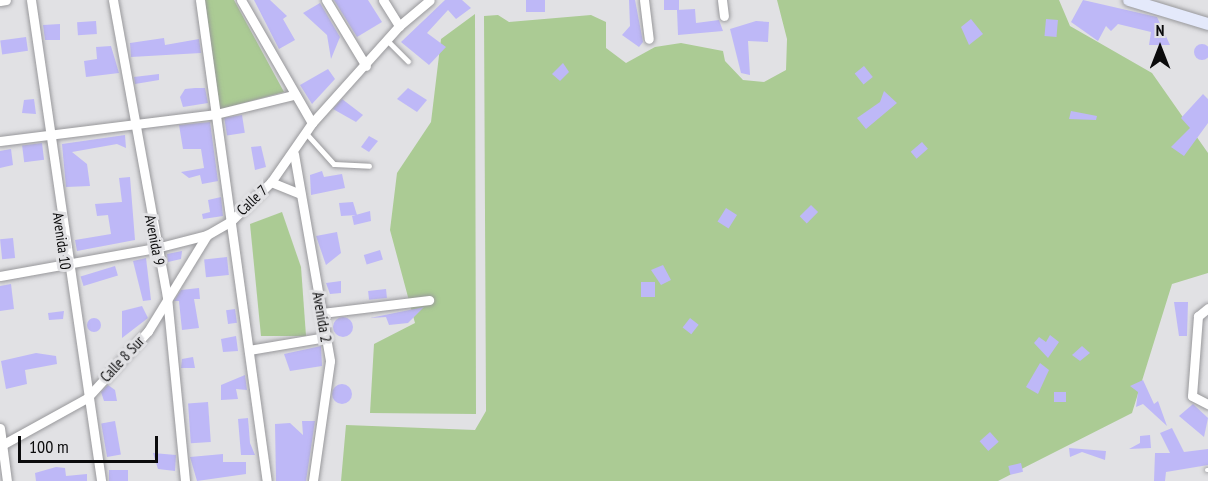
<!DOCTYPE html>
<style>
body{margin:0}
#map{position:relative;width:1208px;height:481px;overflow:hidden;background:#e1e1e4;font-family:"PT Sans Narrow",sans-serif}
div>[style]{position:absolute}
.green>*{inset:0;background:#abcb94}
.building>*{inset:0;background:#beb8f7;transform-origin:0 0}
.round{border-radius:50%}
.roads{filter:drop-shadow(0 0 2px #98989b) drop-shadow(0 0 2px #98989b)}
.service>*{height:4.5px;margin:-2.25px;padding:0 2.25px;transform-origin:2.25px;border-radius:2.25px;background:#fff}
.minor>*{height:9px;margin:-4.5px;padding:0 4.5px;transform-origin:4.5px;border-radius:4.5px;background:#fff}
.secondary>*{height:12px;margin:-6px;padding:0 6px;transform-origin:6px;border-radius:6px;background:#e4e9fb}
span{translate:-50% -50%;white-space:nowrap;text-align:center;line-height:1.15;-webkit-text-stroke:6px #e1e1e4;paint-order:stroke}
.street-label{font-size:15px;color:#0b0b0c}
.north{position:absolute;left:1130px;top:18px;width:60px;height:60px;-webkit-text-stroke:4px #e1e1e4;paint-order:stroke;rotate:0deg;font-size:16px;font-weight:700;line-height:24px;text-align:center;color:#0b0b0c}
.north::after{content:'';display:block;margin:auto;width:21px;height:27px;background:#0b0b0c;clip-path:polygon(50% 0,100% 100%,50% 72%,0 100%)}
.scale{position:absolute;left:18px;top:436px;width:140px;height:27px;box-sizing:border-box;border:3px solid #0b0b0c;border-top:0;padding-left:8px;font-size:18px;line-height:21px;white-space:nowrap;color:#0b0b0c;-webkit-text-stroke:4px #e1e1e4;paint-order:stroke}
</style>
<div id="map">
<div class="green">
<i style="clip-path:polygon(202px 0,234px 0,284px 92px,217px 110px)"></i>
<i style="clip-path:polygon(777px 0,1059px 0,1070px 26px,1152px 73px,1208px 153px,1208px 273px,1172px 284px,1132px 413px,998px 481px,341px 481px,346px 425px,475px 430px,486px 411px,484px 16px,498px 15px,509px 22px,591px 15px,606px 22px,606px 48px,626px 63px,655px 47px,681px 43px,723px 51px,725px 61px,743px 80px,764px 82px,786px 70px,787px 39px)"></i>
<i style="clip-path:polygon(475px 14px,476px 414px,370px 413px,374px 344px,415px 323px,390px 230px,397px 173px,431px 122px,441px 39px)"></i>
<i style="clip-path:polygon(282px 212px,301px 267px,306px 336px,261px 336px,250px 224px)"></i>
</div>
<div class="building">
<i style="clip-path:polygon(254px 0,270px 0,287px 16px,283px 19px,295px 40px,279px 49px)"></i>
<i style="clip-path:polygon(334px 0,368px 0,382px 22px,357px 37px)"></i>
<i style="clip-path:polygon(445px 0,462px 0,471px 8px,456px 19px,448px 10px,427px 33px,446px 47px,429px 65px,401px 42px)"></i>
<i style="left:526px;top:0;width:19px;height:12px"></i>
<i style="clip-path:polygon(629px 0,635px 0,643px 42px,639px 47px,622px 35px,630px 26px)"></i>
<i style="left:664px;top:0;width:15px;height:10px"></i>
<i style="clip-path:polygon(1083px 0,1157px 17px,1170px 45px,1149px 45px,1151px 32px,1118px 24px,1111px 31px,1106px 26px,1098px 41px,1071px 22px)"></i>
<i style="clip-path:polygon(320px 3px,340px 37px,331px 59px,327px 35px,303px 13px)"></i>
<i style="clip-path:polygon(695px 9px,696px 23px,719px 20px,723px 31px,678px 35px,677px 10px)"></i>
<i style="clip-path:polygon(971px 19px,983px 34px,969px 45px,961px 27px)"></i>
<i style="left:1046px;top:19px;width:12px;height:17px;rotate:5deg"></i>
<i style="left:96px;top:21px;width:13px;height:19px;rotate:86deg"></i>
<i style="clip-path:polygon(756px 21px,769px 22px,768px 42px,748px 41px,750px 75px,741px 73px,730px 29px)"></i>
<i style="clip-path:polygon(60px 24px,60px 40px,45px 40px,43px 25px)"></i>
<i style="left:26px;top:37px;width:14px;height:26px;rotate:82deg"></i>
<i style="clip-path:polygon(164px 38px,165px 45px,199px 39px,201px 53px,131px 57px,130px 43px)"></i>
<i class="round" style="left:1194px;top:44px;width:16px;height:16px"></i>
<i style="clip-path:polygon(111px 46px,119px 73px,86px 77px,84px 61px,97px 59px,96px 47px)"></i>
<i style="clip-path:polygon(563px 63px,569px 72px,560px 81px,552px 74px)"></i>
<i style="left:864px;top:66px;width:14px;height:12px;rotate:51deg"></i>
<i style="clip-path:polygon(328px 69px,335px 79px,312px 104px,300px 85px)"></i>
<i style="clip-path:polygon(159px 74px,159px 80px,135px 84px,134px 77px)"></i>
<i style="clip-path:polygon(195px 88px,205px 88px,208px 103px,183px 107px,180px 97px,185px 89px)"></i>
<i style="clip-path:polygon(408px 88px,427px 100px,417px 112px,397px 99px)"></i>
<i style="clip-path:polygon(884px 91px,897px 103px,866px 129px,857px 118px,880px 102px)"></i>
<i style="clip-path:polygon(1203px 94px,1208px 99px,1208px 123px,1184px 156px,1171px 147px,1190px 128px,1181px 118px)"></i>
<i style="clip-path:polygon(34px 99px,36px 114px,22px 113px,24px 100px)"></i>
<i style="clip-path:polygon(342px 99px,363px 115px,356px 122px,333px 109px)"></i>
<i style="clip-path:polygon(1071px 111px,1097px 116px,1096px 120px,1069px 119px)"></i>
<i style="left:242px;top:115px;width:18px;height:18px;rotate:81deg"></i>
<i style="clip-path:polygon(210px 122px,218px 181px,202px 184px,200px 175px,189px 178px,181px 172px,204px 168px,201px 149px,183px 149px,179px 125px)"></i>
<i style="clip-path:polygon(125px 135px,126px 148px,117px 144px,72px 152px,87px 164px,90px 186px,66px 187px,62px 144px)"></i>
<i style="clip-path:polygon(369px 136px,378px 141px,369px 152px,361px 147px)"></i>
<i style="left:922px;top:142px;width:9px;height:15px;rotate:49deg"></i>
<i style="left:42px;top:143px;width:17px;height:20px;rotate:83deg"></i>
<i style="clip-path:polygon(261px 146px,266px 167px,255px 170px,251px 147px)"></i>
<i style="clip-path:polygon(11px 149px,13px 165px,0 168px,0 151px)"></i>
<i style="clip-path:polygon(322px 171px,324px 177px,342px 174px,345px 188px,311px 195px,310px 175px)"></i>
<i style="clip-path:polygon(130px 177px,135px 240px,77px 251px,75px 240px,111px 234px,108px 215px,97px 216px,95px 204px,122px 202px,119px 178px)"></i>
<i style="clip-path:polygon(221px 197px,223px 216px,203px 219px,202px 214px,210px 212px,208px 200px)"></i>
<i style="clip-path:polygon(353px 202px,357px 215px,341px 216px,339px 203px)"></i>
<i style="left:811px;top:205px;width:10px;height:16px;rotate:45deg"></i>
<i style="left:726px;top:208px;width:13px;height:16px;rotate:32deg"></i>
<i style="clip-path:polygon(370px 211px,371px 221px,354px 225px,352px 216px)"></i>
<i style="clip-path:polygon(337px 232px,341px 253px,326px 265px,316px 236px)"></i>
<i style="left:13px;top:238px;width:20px;height:13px;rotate:84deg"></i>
<i style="left:380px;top:250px;width:10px;height:17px;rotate:73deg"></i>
<i style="clip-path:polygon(182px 251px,181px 259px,168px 262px,167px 254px)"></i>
<i style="left:227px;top:257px;width:18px;height:23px;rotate:84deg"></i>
<i style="clip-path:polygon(146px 258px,151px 300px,143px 301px,133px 261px)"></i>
<i style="clip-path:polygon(663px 265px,671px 280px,661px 285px,651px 270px)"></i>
<i style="left:115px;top:266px;width:10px;height:36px;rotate:73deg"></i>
<i style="clip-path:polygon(341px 281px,341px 293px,330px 294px,326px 283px)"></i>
<i style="left:641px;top:282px;width:14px;height:15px"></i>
<i style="clip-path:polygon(11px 284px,14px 309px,0 311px,0 286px)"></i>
<i style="clip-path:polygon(199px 288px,200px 299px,194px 299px,199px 328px,182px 330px,179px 301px,174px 301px,181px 290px)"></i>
<i style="left:386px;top:289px;width:9px;height:18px;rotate:84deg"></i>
<i style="clip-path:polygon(1174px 302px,1188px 302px,1187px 336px,1179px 336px)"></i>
<i style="clip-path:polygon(142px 306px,148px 318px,122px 338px,122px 311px)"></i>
<i style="clip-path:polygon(424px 307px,408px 323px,389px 325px,386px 317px,370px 318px)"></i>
<i style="left:235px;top:309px;width:14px;height:9px;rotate:82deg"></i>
<i style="clip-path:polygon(64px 311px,63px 319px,49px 320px,48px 313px)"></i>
<i class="round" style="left:333px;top:317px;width:20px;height:20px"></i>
<i style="left:690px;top:318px;width:11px;height:12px;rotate:38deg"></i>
<i class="round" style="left:87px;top:318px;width:14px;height:14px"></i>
<i style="clip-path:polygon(1050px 335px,1059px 342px,1048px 358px,1034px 343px,1039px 337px,1046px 342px)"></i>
<i style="clip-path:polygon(236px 336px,238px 351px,223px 352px,221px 339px)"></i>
<i style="clip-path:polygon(321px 346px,322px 366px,290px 371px,284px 354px)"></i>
<i style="clip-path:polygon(1082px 346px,1090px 353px,1080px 361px,1072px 355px)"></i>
<i style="clip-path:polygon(36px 353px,56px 356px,57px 364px,25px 370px,27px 384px,6px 389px,1px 361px)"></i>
<i style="clip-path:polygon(193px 357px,195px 368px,181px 368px,182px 359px)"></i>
<i style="clip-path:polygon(1040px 363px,1049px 370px,1038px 394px,1026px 387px)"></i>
<i style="clip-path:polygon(245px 375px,247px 390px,236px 389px,238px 399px,221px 400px,221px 385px)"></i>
<i style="clip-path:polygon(1143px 380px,1154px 404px,1158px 401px,1167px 426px,1143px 404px,1136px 407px,1138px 392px,1130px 386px)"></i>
<i class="round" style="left:332px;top:384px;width:20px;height:20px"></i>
<i style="clip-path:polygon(108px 385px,115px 390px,117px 401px,104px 401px,101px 392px)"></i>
<i style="left:1054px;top:392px;width:12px;height:10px"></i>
<i style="left:208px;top:402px;width:40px;height:20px;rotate:86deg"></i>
<i style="clip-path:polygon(1193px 404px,1208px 418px,1204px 437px,1179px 416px)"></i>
<i style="clip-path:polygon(248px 418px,250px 443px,255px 455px,241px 455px,238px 419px)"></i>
<i style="left:115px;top:421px;width:34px;height:14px;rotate:80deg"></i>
<i style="clip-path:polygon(302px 421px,315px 421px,306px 481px,276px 481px,275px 424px,290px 423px,303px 435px)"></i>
<i style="clip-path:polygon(1172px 428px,1184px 452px,1208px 449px,1208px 465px,1166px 472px,1165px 481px,1154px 481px,1155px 453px,1170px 453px,1160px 433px)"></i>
<i style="left:990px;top:432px;width:13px;height:14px;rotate:48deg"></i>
<i style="clip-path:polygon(1150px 435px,1151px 448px,1129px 449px,1140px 443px,1140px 436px)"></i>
<i style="clip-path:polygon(1069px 448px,1106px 451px,1105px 460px,1082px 452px,1070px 457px)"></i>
<i style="clip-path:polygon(153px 453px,176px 455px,175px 471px,158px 469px)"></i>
<i style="clip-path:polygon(223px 454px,223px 462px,246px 462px,246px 474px,197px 481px,190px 457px)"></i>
<i style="left:1021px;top:463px;width:9px;height:13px;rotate:77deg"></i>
<i style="clip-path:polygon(56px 467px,65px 468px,66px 476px,87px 474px,87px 481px,36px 481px,35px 473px)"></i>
<i style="left:109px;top:470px;width:19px;height:11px"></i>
</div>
<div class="roads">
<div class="service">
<i style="left:387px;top:40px;width:30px;rotate:45deg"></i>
<i style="left:307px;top:134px;width:40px;rotate:48deg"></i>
<i style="left:334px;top:164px;width:35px;rotate:3deg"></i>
<i style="left:1207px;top:470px;width:1px"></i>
</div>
<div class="minor">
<i style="left:31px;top:0;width:486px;rotate:81.7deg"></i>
<i style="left:113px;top:0;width:302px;rotate:79.7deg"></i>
<i style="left:167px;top:297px;width:185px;rotate:84.4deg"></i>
<i style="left:200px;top:0;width:486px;rotate:82.1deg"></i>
<i style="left:241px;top:0;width:142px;rotate:60deg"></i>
<i style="left:326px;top:0;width:77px;rotate:58.8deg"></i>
<i style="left:383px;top:0;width:31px;rotate:58deg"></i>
<i style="left:644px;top:0;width:39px;rotate:83deg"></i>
<i style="left:722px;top:0;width:16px;rotate:83deg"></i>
<i style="left:0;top:1px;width:6px;rotate:-9deg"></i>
<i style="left:0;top:141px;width:218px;rotate:-7.1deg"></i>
<i style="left:216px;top:114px;width:79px;rotate:-13.9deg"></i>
<i style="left:294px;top:154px;width:210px;rotate:80.1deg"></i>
<i style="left:330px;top:361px;width:121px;rotate:98.1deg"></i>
<i style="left:271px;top:182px;width:31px;rotate:22deg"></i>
<i style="left:0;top:276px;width:158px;rotate:-10.2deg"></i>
<i style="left:156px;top:248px;width:53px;rotate:-14.3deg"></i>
<i style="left:207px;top:235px;width:28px;rotate:-30deg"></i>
<i style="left:231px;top:221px;width:56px;rotate:-44.3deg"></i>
<i style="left:271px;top:182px;width:72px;rotate:-55.2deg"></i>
<i style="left:312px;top:123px;width:130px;rotate:-48.1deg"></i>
<i style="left:399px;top:26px;width:40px;rotate:-40deg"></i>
<i style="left:1208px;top:308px;width:13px;rotate:141deg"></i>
<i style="left:1198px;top:316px;width:80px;rotate:94.3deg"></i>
<i style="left:1192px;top:396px;width:18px;rotate:27deg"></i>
<i style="left:322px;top:313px;width:108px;rotate:-6.9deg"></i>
<i style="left:249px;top:350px;width:78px;rotate:-9.6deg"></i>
<i style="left:0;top:428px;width:53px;rotate:82.5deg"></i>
<i style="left:0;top:446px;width:99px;rotate:-28.9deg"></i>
<i style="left:87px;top:398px;width:91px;rotate:-47.7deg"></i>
<i style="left:148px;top:331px;width:113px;rotate:-58.4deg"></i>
</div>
<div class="secondary">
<i style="left:1129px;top:0;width:83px;rotate:16.9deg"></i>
</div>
</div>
<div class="street-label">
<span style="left:252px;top:200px;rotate:-44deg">Calle 7</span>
<span style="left:155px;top:240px;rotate:79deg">Avenida 9</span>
<span style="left:62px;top:241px;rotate:82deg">Avenida 10</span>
<span style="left:322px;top:317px;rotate:80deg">Avenida 2</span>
<span style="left:122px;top:359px;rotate:-47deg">Calle 8 Sur</span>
</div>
<div class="north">N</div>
<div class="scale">100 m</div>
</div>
